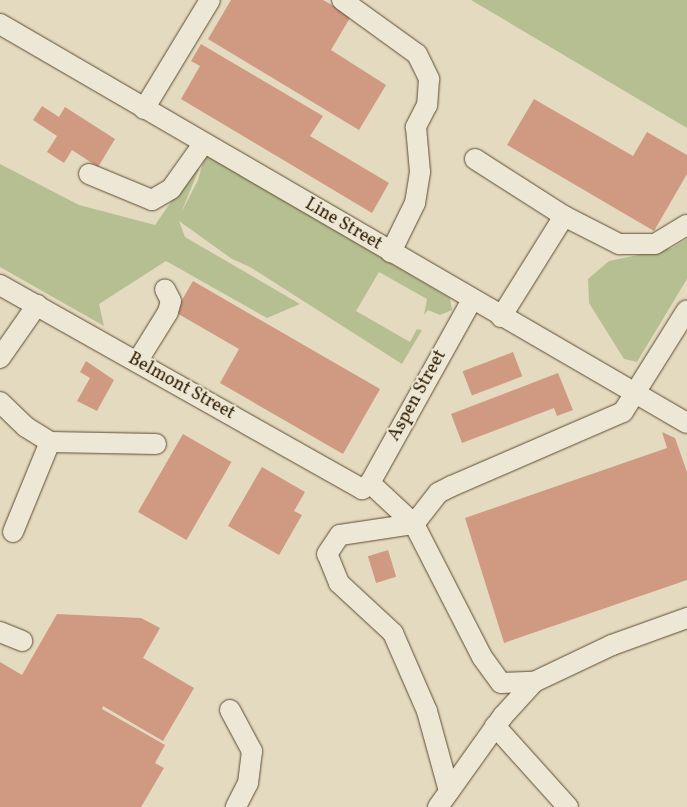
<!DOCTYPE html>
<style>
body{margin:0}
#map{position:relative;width:687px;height:807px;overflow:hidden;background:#e4dac0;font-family:Vollkorn,serif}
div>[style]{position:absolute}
.green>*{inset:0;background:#b6bf91}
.building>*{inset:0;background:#cf9a81;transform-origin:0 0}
.roads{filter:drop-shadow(0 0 1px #5e4c30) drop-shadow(0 0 1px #5e4c30)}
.minor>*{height:20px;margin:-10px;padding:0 10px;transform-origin:10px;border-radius:10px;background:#ede7d6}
span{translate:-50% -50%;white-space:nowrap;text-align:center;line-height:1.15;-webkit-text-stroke:4px #ede7d6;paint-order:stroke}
.street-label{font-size:18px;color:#311d00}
</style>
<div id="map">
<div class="green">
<i style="clip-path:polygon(471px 0,687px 0,687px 128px)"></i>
<i style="clip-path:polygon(205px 154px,450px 298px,452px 310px,440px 315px,428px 310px,424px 315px,427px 299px,379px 272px,356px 311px,410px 342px,417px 329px,422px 330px,402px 364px,250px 267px,232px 259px,179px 221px,185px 237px,300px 304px,267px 318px,166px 261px,99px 304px,104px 326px,0 267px,0 164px,79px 205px,155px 225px,196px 166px,199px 169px,181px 213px,198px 180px)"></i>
<i style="clip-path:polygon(687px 239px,687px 279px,637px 362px,624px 359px,589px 303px,588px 279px,609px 261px,672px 248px)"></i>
</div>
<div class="building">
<i style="clip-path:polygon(231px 0,323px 0,351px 16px,331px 50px,386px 85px,359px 130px,208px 39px)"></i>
<i style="clip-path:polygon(201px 44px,323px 116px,310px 136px,389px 183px,372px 213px,181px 99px,200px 66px,191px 61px)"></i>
<i style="clip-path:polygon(534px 99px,633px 156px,647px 132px,687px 155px,687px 174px,654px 231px,507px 145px)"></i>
<i style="clip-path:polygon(42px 106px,59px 117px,65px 107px,115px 139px,98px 167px,72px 150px,64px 163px,47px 152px,57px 136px,33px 120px)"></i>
<i style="clip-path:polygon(193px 281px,380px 389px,343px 454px,220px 383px,239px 349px,175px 312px)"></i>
<i style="left:513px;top:352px;width:26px;height:54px;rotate:69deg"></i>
<i style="clip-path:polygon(86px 361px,114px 380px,97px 411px,77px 401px,90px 378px,80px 372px)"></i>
<i style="clip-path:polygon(558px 373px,573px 410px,557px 416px,554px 408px,462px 443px,451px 414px)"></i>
<i style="clip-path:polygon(662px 432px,675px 438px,687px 472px,687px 580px,504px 643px,465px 518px,667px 448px)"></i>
<i style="left:183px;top:434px;width:56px;height:90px;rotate:30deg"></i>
<i style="clip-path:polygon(262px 467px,305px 492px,294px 511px,302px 515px,279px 555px,228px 526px)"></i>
<i style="left:388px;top:550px;width:28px;height:21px;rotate:73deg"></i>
<i style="clip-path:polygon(57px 614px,141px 618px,160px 628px,143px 658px,194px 688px,163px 741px,103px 706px,102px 709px,165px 745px,155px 763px,164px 768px,141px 807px,0 807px,0 662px,22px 675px)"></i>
</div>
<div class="roads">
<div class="minor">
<i style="left:342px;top:0;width:92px;rotate:35.8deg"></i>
<i style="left:417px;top:54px;width:28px;rotate:64deg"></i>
<i style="left:429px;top:79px;width:26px;rotate:94deg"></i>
<i style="left:427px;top:105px;width:25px;rotate:117deg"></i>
<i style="left:416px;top:127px;width:45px;rotate:84.9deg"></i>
<i style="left:420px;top:172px;width:31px;rotate:99deg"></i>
<i style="left:415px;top:203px;width:55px;rotate:116.1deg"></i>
<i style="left:0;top:24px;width:794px;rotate:30.15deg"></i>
<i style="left:144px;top:109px;width:127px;rotate:-58.8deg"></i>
<i style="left:475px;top:159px;width:106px;rotate:32.6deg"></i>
<i style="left:89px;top:174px;width:68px;rotate:22.4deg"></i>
<i style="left:152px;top:200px;width:22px;rotate:-30deg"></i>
<i style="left:171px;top:189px;width:55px;rotate:-54.6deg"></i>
<i style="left:0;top:285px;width:416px;rotate:29.4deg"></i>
<i style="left:362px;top:489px;width:10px;rotate:-37deg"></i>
<i style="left:370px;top:483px;width:210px;rotate:-60.9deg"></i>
<i style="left:501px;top:317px;width:119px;rotate:-58deg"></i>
<i style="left:564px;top:216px;width:62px;rotate:27deg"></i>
<i style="left:619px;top:244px;width:36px"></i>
<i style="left:655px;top:244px;width:37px;rotate:-31deg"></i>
<i style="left:0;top:358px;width:65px;rotate:-55.1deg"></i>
<i style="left:137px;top:362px;width:59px;rotate:-58.2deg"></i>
<i style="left:168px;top:312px;width:11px;rotate:-75deg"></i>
<i style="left:171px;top:301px;width:13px;rotate:-117deg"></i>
<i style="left:0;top:402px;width:36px;rotate:44deg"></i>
<i style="left:26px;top:427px;width:28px;rotate:32deg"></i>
<i style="left:50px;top:442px;width:106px;rotate:1.1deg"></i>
<i style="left:370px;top:483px;width:60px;rotate:43deg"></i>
<i style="left:414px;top:524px;width:149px;rotate:62.9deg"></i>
<i style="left:482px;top:657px;width:32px;rotate:54deg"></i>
<i style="left:501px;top:683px;width:33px;rotate:-2deg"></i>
<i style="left:534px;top:682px;width:86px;rotate:-25.4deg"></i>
<i style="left:612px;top:645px;width:80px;rotate:-19.8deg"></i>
<i style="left:13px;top:532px;width:97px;rotate:-67.7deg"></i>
<i style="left:0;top:632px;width:24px;rotate:22deg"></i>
<i style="left:230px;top:710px;width:47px;rotate:61.8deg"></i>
<i style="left:252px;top:751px;width:32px;rotate:97deg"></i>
<i style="left:248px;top:783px;width:27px;rotate:117deg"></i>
<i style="left:495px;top:726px;width:109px;rotate:48deg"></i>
<i style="left:449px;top:791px;width:83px;rotate:-105.4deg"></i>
<i style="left:427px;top:711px;width:85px;rotate:-113.6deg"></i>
<i style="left:393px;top:633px;width:74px;rotate:-137.2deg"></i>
<i style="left:339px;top:583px;width:31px;rotate:-112deg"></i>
<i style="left:327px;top:554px;width:23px;rotate:-56deg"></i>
<i style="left:340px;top:535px;width:75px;rotate:-8.5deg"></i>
<i style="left:414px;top:524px;width:39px;rotate:-52deg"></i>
<i style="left:438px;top:493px;width:16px;rotate:-27deg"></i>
<i style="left:452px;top:486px;width:186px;rotate:-23.4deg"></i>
<i style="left:623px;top:412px;width:120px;rotate:-57.9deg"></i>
<i style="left:438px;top:807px;width:112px;rotate:-54.5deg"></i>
<i style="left:503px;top:716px;width:46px;rotate:-47.6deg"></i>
</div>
</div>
<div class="street-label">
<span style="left:343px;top:225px;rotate:30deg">Line Street</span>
<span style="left:181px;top:387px;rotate:29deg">Belmont Street</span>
<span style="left:418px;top:396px;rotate:-61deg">Aspen Street</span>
</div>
</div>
